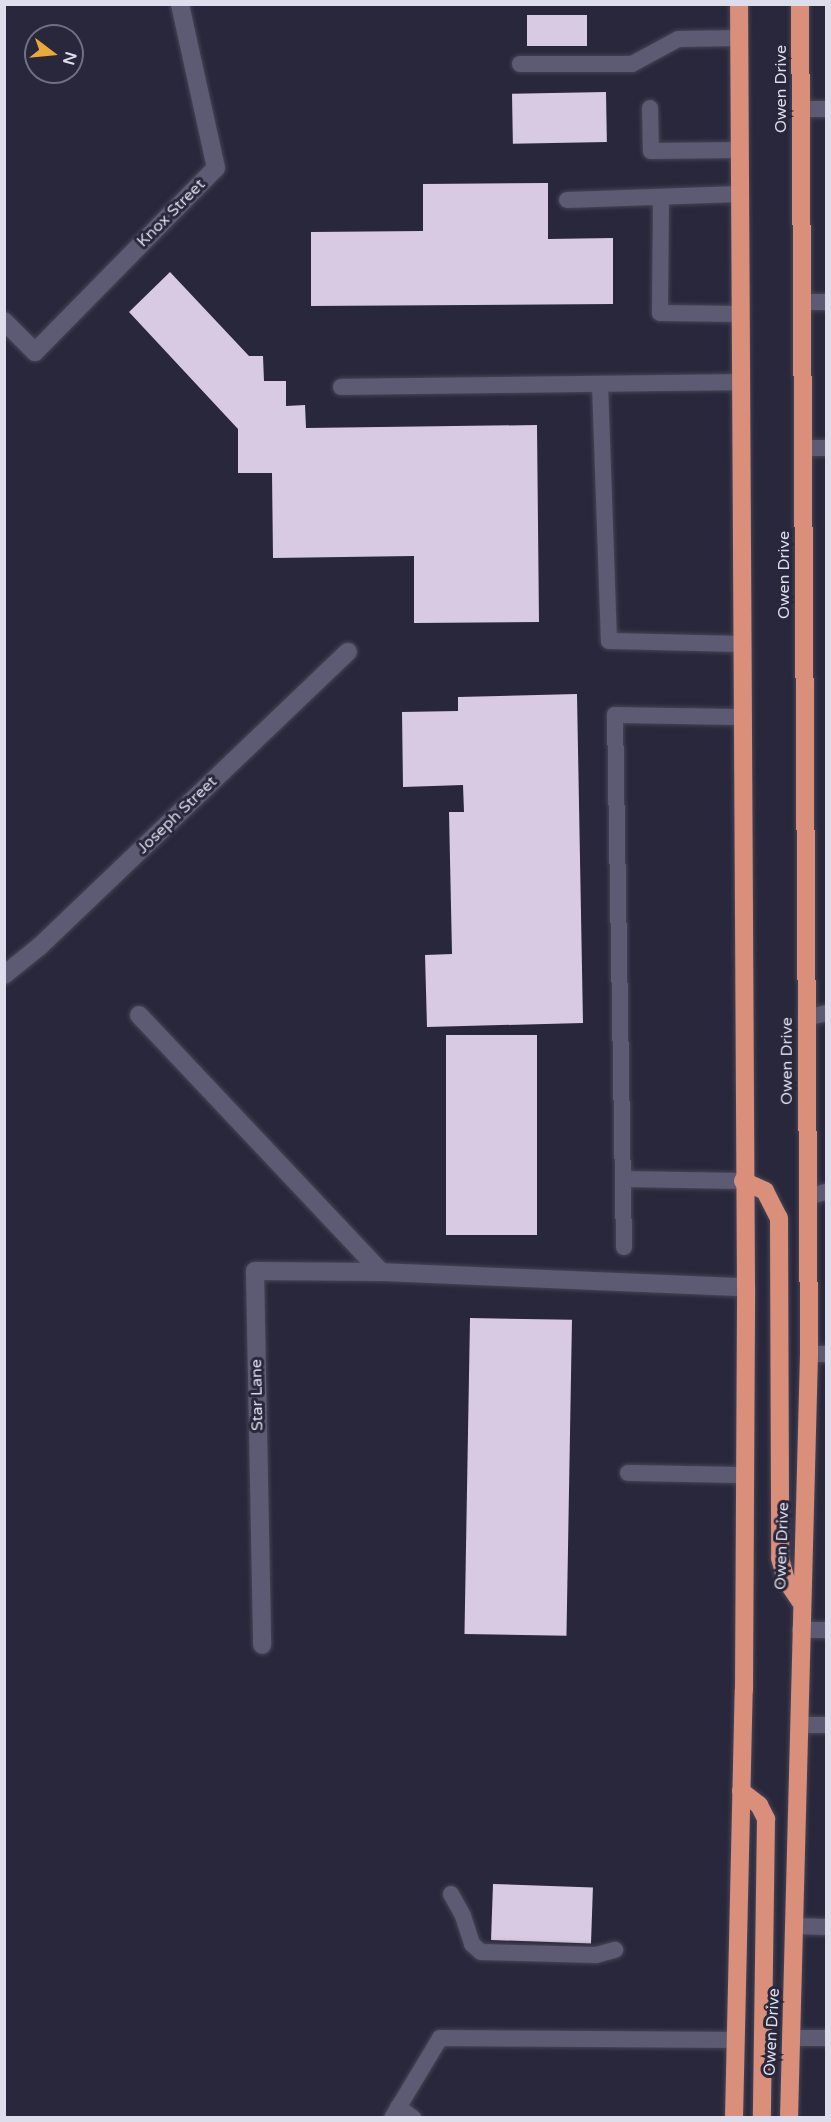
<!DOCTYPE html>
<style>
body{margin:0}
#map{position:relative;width:831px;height:2122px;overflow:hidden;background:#28273b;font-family:"Varela Round",sans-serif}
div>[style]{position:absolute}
.building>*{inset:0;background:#d8cae3;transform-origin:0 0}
.roads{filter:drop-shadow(0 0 2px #464556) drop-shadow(0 0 2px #464556)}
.lane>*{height:16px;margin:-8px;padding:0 8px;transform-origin:8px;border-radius:8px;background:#5c5b73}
.street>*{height:18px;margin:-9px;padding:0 9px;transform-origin:9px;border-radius:9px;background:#5c5b73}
.highway>*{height:18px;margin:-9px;padding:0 9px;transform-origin:9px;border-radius:9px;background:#da8f7a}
span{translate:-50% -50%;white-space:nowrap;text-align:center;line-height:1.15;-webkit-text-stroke:6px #28273b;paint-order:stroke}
.street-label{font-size:16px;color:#ddddeb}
.frame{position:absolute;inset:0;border:6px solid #ddddeb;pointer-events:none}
.north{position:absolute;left:24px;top:24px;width:60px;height:60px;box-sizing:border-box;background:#28273b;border:2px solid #707081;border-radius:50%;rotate:106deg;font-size:16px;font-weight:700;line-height:24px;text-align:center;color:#ddddeb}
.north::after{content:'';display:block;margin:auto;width:21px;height:27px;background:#eba939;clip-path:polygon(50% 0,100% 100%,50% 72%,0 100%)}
</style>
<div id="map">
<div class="building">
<i style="left:527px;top:15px;width:60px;height:31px"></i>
<i style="left:606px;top:92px;width:50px;height:94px;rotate:89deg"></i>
<i style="clip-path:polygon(548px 183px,548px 239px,613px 238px,613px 304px,311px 306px,311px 232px,423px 231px,423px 184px)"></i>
<i style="clip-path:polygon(170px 272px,249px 356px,263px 356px,264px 381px,286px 381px,286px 406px,305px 405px,306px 428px,537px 425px,539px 622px,414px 623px,414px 556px,273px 558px,272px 473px,238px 473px,238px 429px,129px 312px)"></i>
<i style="clip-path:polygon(577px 694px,583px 1023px,427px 1027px,425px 955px,452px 954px,449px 812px,464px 812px,463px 785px,403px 787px,402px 712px,458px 711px,458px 697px)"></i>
<i style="left:537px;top:1035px;width:200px;height:91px;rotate:90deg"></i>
<i style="left:470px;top:1318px;width:102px;height:316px;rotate:1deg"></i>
<i style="left:493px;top:1884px;width:100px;height:56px;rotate:2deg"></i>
</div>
<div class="roads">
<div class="lane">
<i style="left:520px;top:64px;width:112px"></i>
<i style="left:632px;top:64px;width:52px;rotate:-28.5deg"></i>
<i style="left:678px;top:39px;width:61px;rotate:-0.9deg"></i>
<i style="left:650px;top:108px;width:43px;rotate:88.7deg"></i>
<i style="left:651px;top:151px;width:89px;rotate:-0.6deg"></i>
<i style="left:801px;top:109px;width:25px"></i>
<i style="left:661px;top:197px;width:116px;rotate:90.5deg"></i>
<i style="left:660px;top:313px;width:80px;rotate:0.7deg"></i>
<i style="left:567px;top:200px;width:172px;rotate:-2deg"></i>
<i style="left:802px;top:302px;width:24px"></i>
<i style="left:600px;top:384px;width:257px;rotate:88deg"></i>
<i style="left:609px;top:641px;width:134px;rotate:1.3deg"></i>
<i style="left:341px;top:387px;width:399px;rotate:-0.7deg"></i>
<i style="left:803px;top:448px;width:23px"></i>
<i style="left:806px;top:1018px;width:21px;rotate:-14deg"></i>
<i style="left:623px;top:1179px;width:120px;rotate:1deg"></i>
<i style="left:807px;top:1197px;width:20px;rotate:-15deg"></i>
<i style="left:624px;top:1247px;width:532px;rotate:-90.97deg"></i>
<i style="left:615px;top:715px;width:129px;rotate:0.9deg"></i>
<i style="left:809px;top:1354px;width:17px"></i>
<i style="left:628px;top:1473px;width:117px;rotate:1deg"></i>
<i style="left:800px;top:1630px;width:26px"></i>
<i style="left:799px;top:1725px;width:27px"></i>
<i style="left:451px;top:1894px;width:25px;rotate:61deg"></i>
<i style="left:463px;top:1916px;width:29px;rotate:72deg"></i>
<i style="left:472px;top:1944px;width:12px;rotate:42deg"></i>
<i style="left:481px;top:1952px;width:115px;rotate:1.5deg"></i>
<i style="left:596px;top:1955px;width:20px;rotate:-15deg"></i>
<i style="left:796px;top:1926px;width:30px;rotate:2deg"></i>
<i style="left:791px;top:2038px;width:35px"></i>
<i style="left:398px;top:2107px;width:19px;rotate:36deg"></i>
<i style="left:392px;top:2118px;width:93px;rotate:-59deg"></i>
<i style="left:440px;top:2038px;width:296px;rotate:0.4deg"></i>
</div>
<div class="street">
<i style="left:4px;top:321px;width:44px;rotate:45deg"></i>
<i style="left:35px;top:352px;width:258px;rotate:-45.5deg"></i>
<i style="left:216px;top:168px;width:168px;rotate:-102.4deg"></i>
<i style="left:4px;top:975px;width:46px;rotate:-38.9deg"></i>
<i style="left:40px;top:946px;width:426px;rotate:-43.7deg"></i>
<i style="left:139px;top:1015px;width:353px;rotate:46.7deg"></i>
<i style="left:381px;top:1272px;width:126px;rotate:-179.5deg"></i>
<i style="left:255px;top:1271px;width:374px;rotate:88.9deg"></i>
<i style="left:381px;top:1272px;width:365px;rotate:2.4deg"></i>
</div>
<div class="highway">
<i style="left:743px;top:1181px;width:24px;rotate:24deg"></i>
<i style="left:765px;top:1191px;width:30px;rotate:63deg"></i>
<i style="left:779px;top:1218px;width:340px;rotate:89.8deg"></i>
<i style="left:780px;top:1558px;width:23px;rotate:75deg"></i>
<i style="left:786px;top:1580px;width:25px;rotate:56deg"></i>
<i style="left:741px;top:1791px;width:23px;rotate:38deg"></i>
<i style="left:759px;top:1805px;width:16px;rotate:63deg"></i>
<i style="left:766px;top:1819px;width:299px;rotate:90.8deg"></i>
<i style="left:734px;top:2118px;width:428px;rotate:-88.7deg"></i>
<i style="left:744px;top:1690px;width:403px;rotate:-89.7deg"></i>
<i style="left:746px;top:1287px;width:1283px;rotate:-90.31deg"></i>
<i style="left:789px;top:2118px;width:764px;rotate:-88.5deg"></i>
<i style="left:809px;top:1354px;width:1350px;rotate:-90.38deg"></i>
</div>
</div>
<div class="street-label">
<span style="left:781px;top:89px;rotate:-90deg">Owen Drive</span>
<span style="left:171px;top:213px;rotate:-45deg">Knox Street</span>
<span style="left:784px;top:575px;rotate:-90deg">Owen Drive</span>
<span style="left:177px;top:815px;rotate:-44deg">Joseph Street</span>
<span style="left:787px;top:1061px;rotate:-90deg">Owen Drive</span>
<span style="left:257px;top:1395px;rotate:-91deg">Star Lane</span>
<span style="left:782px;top:1546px;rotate:-88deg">Owen Drive</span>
<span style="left:772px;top:2032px;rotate:-87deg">Owen Drive</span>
</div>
<div class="frame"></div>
<div class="north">N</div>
</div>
